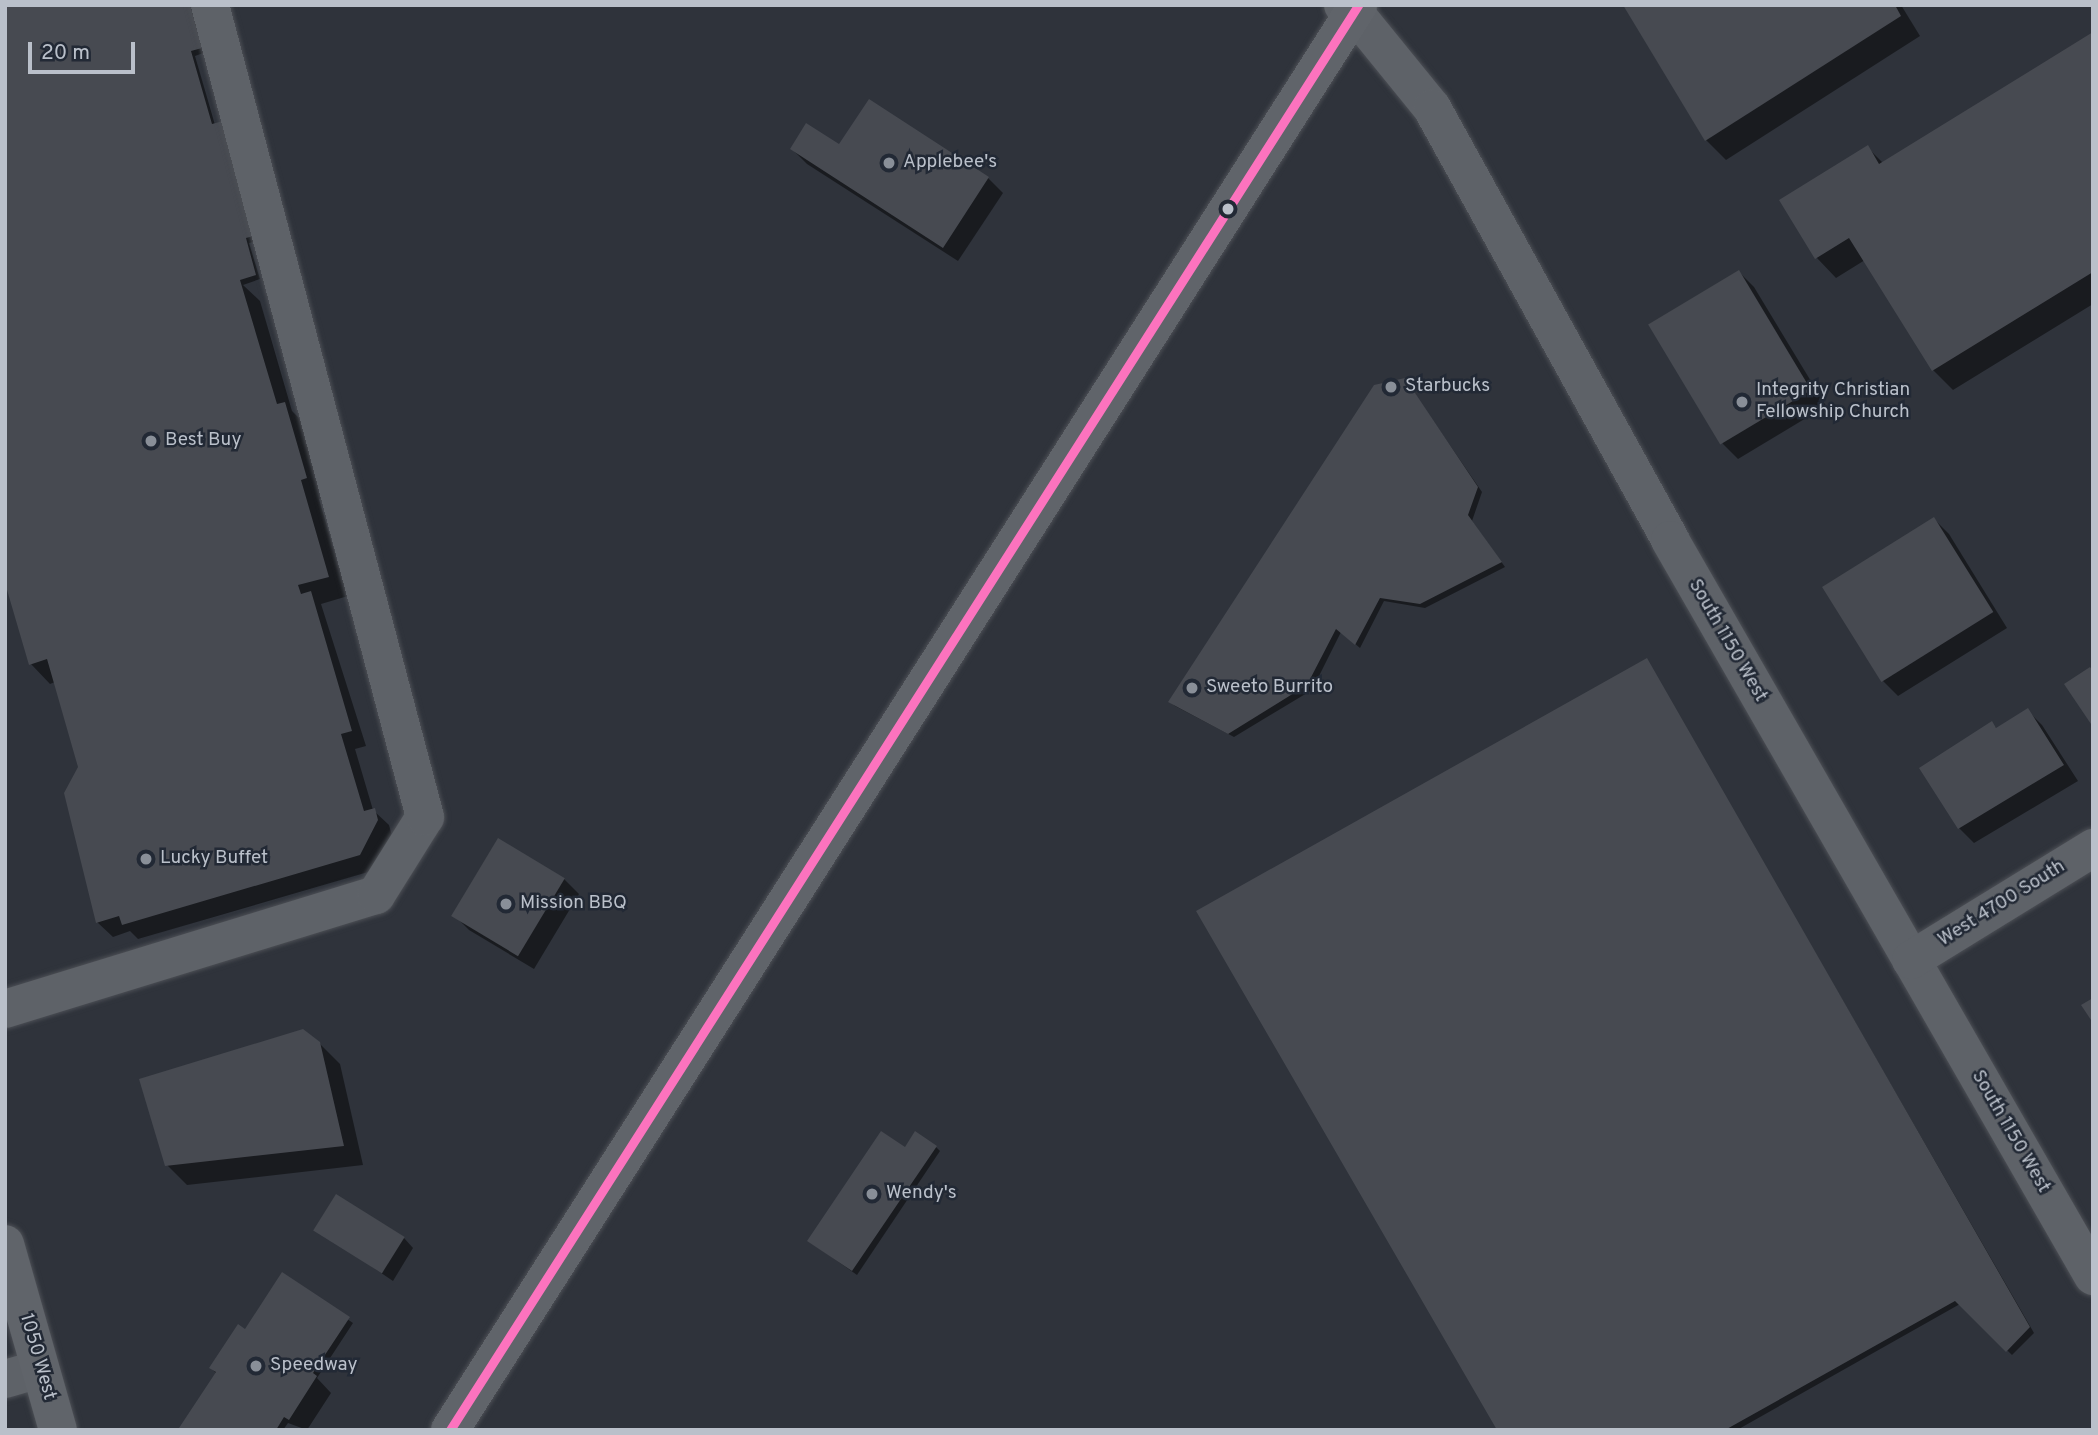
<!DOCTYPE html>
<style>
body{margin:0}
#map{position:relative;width:2098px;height:1435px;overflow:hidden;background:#2f333b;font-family:Overpass,sans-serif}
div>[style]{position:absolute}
.shadow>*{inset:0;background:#0007}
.building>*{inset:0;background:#474a51;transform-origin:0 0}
.roads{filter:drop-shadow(0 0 2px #4c4f55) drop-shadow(0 0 2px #4c4f55)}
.minor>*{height:38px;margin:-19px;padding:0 19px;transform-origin:19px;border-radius:19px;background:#5e6268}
.major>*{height:38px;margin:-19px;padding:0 19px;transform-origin:19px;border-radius:19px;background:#60646a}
.bus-1>*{height:9px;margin:-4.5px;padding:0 4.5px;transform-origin:4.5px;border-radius:4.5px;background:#fc73be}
.dots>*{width:19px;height:19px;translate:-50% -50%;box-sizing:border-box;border:4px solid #222935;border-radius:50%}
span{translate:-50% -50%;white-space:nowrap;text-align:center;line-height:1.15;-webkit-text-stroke:5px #222935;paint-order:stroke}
.poi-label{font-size:19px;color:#bac0ca}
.left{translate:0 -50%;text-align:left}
.street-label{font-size:19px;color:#bac0ca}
.frame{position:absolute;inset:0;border:7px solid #bac0ca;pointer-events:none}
.scale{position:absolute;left:28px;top:42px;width:107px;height:32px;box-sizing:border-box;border:4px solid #bac0ca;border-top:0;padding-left:9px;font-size:21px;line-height:24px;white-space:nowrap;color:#bac0ca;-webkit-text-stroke:5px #222935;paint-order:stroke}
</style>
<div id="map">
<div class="shadow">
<i style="clip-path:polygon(5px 5px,192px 5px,206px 52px,195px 56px,215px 125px,261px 240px,249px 243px,260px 279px,243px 285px,260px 301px,292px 411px,305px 424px,326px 497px,319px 499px,348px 596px,321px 604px,366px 746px,355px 749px,373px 810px,389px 825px,392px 836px,375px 870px,138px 939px,130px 931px,113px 937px,97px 922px,80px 767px,55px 682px,50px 684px,31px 664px)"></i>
<i style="clip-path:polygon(1626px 5px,1901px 5px,1920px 36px,1726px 160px,1706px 140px)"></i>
<i style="clip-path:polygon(2093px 34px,2093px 304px,1953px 390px,1933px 370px,1865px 260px,1836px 278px,1817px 258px,1781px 201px,1867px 147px,1883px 163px)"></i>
<i style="clip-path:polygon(840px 147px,988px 178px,1003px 193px,958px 261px,807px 164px,792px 149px)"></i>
<i style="clip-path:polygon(1739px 272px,1754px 287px,1826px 406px,1738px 459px,1723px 444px,1651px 326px)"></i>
<i style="clip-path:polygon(1405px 380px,1482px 492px,1472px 521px,1505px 567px,1425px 608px,1384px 601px,1360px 648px,1341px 632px,1312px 690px,1234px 737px,1175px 706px,1170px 702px)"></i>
<i style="clip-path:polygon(1934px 519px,1949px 534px,2007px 628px,1898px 696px,1883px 681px,1824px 587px)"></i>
<i style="clip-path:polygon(1647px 661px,2034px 1333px,2012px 1355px,1960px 1304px,1737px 1430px,1499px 1430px)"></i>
<i style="clip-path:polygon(2027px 710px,2042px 725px,2078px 781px,1974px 843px,1959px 828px,1922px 769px,1992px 724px,1998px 730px)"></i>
<i style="clip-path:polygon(564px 879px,579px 894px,534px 969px,469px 930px,454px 915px)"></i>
<i style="clip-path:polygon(319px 1043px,340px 1064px,363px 1165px,187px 1185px,167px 1165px)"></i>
<i style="clip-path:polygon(936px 1147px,940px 1151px,857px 1275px,809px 1241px,906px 1149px)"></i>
<i style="clip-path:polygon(316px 1229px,404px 1238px,413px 1248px,393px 1281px)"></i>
<i style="clip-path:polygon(282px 1275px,353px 1323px,317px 1378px,331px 1393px,307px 1430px,288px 1423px,283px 1430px,184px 1430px,217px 1374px,211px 1368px,245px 1331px)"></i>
</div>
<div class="building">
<i style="clip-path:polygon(5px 5px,190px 5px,202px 48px,191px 51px,212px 124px,223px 121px,257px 235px,246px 238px,256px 275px,240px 280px,277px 404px,285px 402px,307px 478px,301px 480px,329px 577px,298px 585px,301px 594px,311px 591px,352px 731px,341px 734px,364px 811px,375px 808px,378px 820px,360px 855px,122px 925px,119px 916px,96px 923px,64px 793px,78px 767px,47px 659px,29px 665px,5px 583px)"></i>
<i style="clip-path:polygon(1623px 5px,1895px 5px,1901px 16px,1705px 141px)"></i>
<i style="clip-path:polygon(2093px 32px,2093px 272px,1932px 371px,1849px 238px,1815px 259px,1779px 200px,1868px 145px,1879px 164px)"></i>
<i style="clip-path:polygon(869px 99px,989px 177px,943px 248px,790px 149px,806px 123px,839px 144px)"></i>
<i style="left:1739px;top:270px;width:140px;height:106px;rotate:59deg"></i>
<i style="clip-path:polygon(1405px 378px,1478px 487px,1468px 515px,1502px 562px,1420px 604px,1380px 598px,1355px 645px,1336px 629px,1307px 685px,1228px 734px,1168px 702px,1374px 385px)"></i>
<i style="left:1934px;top:517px;width:112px;height:132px;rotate:58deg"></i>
<i style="clip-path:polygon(1647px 658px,2030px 1327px,2006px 1352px,1955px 1301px,1725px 1430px,1497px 1430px,1196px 911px)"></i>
<i style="clip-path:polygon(2090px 667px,2093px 671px,2093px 727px,2064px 684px)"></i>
<i style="clip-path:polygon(2028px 708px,2064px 765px,1958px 829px,1919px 768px,1992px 721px,1996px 728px)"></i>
<i style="left:498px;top:838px;width:78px;height:91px;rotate:31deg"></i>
<i style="clip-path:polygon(2093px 998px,2093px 1023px,2081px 1005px)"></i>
<i style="clip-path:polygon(303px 1029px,320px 1042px,344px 1146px,165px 1166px,139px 1079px)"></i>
<i style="clip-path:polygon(881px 1131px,905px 1147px,915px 1131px,937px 1146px,852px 1271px,807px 1241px)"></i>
<i style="left:336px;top:1194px;width:81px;height:43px;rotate:32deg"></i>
<i style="clip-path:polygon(282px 1272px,350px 1317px,313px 1373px,317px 1376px,289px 1420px,284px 1417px,276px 1430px,183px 1430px,179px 1428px,216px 1372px,209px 1368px,238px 1324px,245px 1329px)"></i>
</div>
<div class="roads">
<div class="minor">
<i style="left:1343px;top:5px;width:13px;rotate:32deg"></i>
<i style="left:1354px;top:12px;width:124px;rotate:50.9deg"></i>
<i style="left:1432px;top:108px;width:493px;rotate:61.1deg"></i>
<i style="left:1670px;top:540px;width:849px;rotate:60.11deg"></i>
<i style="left:1911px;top:960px;width:214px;rotate:-31.6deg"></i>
<i style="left:5px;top:1009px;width:388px;rotate:-17.1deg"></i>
<i style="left:376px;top:895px;width:92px;rotate:-57.9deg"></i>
<i style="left:425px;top:817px;width:840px;rotate:-104.83deg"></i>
<i style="left:5px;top:1379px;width:36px;rotate:-16deg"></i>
</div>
<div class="major">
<i style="left:5px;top:1244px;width:193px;rotate:74.1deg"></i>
<i style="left:450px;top:1430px;width:1690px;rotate:-57.49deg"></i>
</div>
</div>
<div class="bus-1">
<i style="left:450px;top:1430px;width:1690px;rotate:-57.49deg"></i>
</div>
<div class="dots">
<i style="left:889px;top:163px;background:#898f98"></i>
<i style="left:1228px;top:209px;background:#bac0ca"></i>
<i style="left:1391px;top:387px;background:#898f98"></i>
<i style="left:1742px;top:402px;background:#898f98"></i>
<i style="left:151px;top:441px;background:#898f98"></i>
<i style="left:1192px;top:688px;background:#898f98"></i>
<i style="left:146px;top:859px;background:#898f98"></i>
<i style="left:506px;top:904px;background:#898f98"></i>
<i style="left:872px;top:1194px;background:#898f98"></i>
<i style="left:256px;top:1366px;background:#898f98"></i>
</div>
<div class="poi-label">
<span class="left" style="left:903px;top:163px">Applebee's</span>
<span class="left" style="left:1405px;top:387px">Starbucks</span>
<span class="left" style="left:1756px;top:402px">Integrity Christian<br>Fellowship Church</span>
<span class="left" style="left:165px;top:441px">Best Buy</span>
<span class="left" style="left:1206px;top:688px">Sweeto Burrito</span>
<span class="left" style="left:160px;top:859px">Lucky Buffet</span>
<span class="left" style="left:520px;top:904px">Mission BBQ</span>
<span class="left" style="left:886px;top:1194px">Wendy's</span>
<span class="left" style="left:270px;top:1366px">Speedway</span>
</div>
<div class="street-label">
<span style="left:1727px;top:641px;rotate:60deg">South 1150 West</span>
<span style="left:2002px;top:904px;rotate:-32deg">West 4700 South</span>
<span style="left:2010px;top:1132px;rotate:60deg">South 1150 West</span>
<span style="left:37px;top:1357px;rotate:74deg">1050 West</span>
</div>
<div class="frame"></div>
<div class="scale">20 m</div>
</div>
